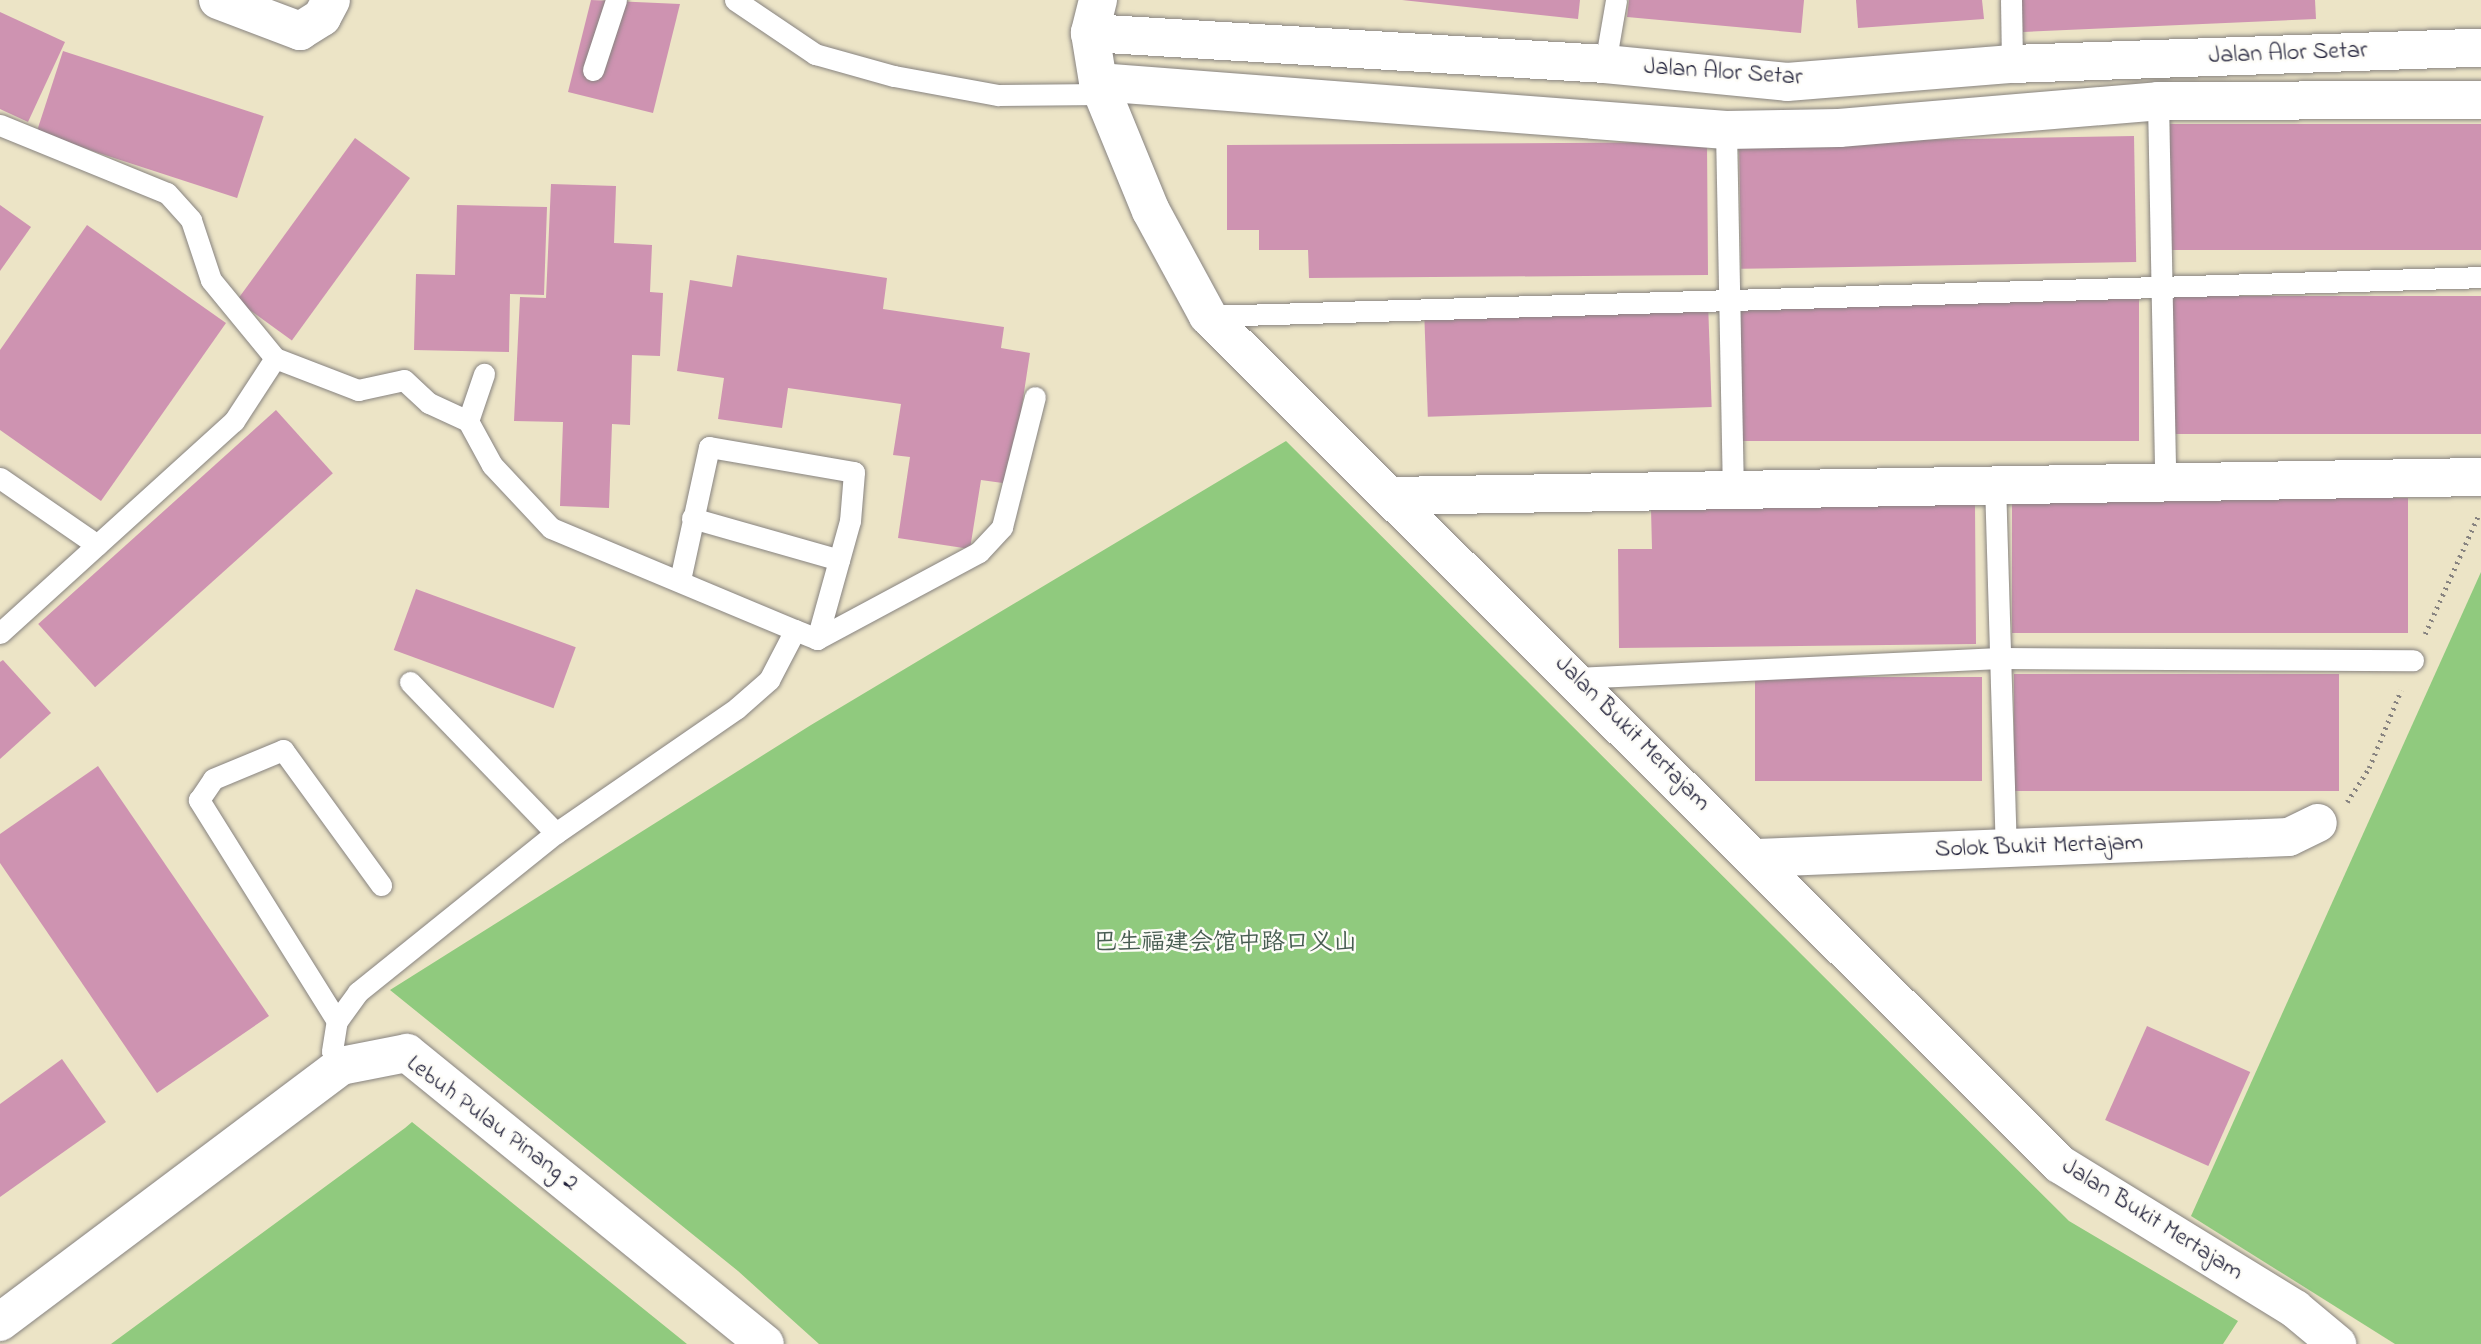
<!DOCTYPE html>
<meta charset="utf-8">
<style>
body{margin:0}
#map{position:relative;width:2481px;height:1344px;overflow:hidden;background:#ece4c6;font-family:"Indie Flower","LXGW WenKai TC",sans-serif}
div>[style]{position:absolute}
.green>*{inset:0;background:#90ca7e}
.building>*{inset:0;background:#ce93b1;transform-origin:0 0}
.path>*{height:4.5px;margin-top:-2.25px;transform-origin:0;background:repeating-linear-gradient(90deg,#878380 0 2px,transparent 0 7px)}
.roads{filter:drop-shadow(0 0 2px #878380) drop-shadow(0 0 2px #878380)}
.service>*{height:21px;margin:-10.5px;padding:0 10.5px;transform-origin:10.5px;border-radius:10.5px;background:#fff}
.minor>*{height:38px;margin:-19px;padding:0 19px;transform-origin:19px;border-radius:19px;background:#fff}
span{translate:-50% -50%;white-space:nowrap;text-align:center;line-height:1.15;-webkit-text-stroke:5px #fdfcf7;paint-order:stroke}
.street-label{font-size:24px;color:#22223b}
.park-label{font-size:24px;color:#485d52}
</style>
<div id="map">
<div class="green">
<i style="clip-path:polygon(1286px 441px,2069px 1221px,2238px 1321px,2223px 1344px,819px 1344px,738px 1271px,390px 990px,811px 725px)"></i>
<i style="clip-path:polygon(2481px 572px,2481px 1344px,2395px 1344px,2191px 1216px)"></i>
<i style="clip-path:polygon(412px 1122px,687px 1344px,111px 1344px,405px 1128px)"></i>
</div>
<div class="building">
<i style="clip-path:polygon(591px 0,680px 4px,653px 113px,568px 92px)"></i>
<i style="clip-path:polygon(1402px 0,1580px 0,1578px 19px)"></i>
<i style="clip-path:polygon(1629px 0,1804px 0,1801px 33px,1627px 17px)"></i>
<i style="clip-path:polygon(1856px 0,1982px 0,1984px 19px,1858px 28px)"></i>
<i style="clip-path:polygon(2021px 0,2315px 0,2316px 19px,2023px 32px)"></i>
<i style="clip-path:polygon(0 12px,65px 42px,28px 122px,0 109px)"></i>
<i style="left:63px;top:51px;width:211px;height:86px;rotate:18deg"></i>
<i style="left:2481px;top:124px;width:126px;height:311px;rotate:90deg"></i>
<i style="left:2134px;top:136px;width:126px;height:395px;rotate:89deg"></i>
<i style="left:355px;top:138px;width:68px;height:201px;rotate:36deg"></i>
<i style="clip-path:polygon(1707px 142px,1708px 275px,1309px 278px,1308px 250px,1259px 250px,1259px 230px,1227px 230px,1227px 145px)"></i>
<i style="clip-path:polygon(551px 184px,616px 186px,614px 243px,652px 245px,650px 292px,663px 293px,660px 356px,632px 355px,630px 425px,612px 424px,609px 508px,560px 506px,563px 422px,514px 421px,520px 297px,546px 298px)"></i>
<i style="clip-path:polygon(0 205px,31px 227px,0 271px)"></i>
<i style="clip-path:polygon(457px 205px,547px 207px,544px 295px,510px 294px,509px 352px,414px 350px,416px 274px,455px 275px)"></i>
<i style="clip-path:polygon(87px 225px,226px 323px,101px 501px,0 430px,0 350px)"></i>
<i style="clip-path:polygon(737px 255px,887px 278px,883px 309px,1004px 327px,1001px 348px,1030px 353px,1010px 484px,981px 480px,970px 549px,898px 538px,910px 457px,893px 455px,901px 404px,788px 388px,782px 428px,718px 419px,724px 378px,677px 371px,690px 280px,732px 287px)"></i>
<i style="left:2481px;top:296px;width:138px;height:310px;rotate:90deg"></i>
<i style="left:2139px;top:298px;width:143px;height:398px;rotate:90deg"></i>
<i style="left:1708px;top:302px;width:105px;height:284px;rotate:88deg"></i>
<i style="left:276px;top:410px;width:85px;height:320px;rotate:48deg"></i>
<i style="left:2408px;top:498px;width:135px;height:396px;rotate:90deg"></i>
<i style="clip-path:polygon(1975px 504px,1976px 644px,1619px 648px,1618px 549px,1652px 549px,1651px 509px)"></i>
<i style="left:416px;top:589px;width:170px;height:65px;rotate:20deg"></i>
<i style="clip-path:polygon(3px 660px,51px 713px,0 759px,0 662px)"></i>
<i style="left:2014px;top:674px;width:325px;height:117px"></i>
<i style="left:1755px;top:677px;width:227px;height:104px"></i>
<i style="clip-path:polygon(98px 766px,269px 1016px,157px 1093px,0 863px,0 834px)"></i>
<i style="left:2147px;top:1026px;width:113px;height:103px;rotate:24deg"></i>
<i style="clip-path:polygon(62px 1059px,106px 1122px,0 1197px,0 1104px)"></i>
</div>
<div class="path">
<i style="left:2425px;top:634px;width:132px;rotate:-65.8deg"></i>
<i style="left:2347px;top:802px;width:40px;rotate:-57.1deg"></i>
<i style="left:2369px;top:768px;width:84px;rotate:-67.7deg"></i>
</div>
<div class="roads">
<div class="service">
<i style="left:735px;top:0;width:97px;rotate:34deg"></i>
<i style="left:815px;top:54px;width:82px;rotate:15.6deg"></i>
<i style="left:894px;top:76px;width:106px;rotate:10.4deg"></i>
<i style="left:998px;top:95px;width:105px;rotate:-0.5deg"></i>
<i style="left:2011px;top:0;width:64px;rotate:89.1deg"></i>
<i style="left:1605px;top:64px;width:65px;rotate:-80.2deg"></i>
<i style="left:593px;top:70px;width:74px;rotate:-71.8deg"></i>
<i style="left:2158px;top:101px;width:380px;rotate:88.9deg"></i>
<i style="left:0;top:125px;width:180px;rotate:22.2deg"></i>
<i style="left:167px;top:193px;width:36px;rotate:48deg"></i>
<i style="left:191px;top:220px;width:63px;rotate:71.6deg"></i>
<i style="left:211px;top:280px;width:101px;rotate:50.6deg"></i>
<i style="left:275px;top:358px;width:89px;rotate:21.1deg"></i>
<i style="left:358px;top:390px;width:47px;rotate:-12.3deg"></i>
<i style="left:404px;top:380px;width:34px;rotate:43deg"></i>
<i style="left:429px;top:403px;width:43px;rotate:24.8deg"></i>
<i style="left:468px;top:421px;width:50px;rotate:61.4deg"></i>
<i style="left:492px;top:465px;width:86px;rotate:46.9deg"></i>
<i style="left:551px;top:528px;width:264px;rotate:22.7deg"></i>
<i style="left:1726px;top:130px;width:356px;rotate:88.9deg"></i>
<i style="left:1208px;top:316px;width:1274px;rotate:-1.75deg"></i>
<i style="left:468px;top:421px;width:50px;rotate:-71.2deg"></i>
<i style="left:0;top:478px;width:118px;rotate:34.6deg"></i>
<i style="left:1995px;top:483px;width:365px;rotate:88.3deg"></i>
<i style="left:692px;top:518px;width:153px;rotate:15.9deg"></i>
<i style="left:0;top:633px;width:316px;rotate:-42.2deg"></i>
<i style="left:234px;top:421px;width:75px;rotate:-56.9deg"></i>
<i style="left:817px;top:639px;width:184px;rotate:-28.2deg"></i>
<i style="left:979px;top:552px;width:34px;rotate:-47deg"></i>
<i style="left:1002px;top:527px;width:134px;rotate:-75.8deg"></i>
<i style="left:1575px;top:678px;width:425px;rotate:-2.7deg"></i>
<i style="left:2000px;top:658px;width:413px;rotate:0.3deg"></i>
<i style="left:410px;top:682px;width:210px;rotate:46deg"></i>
<i style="left:337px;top:1021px;width:261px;rotate:-122deg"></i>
<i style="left:199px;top:800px;width:25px;rotate:-56deg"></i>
<i style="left:213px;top:779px;width:76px;rotate:-22.5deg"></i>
<i style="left:283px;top:750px;width:167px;rotate:54deg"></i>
<i style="left:341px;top:1066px;width:17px;rotate:-121deg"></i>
<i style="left:332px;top:1051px;width:30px;rotate:-81deg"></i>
<i style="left:337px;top:1021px;width:36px;rotate:-54deg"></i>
<i style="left:358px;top:992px;width:254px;rotate:-38.8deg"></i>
<i style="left:556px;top:833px;width:220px;rotate:-34.6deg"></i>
<i style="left:737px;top:708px;width:43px;rotate:-41.2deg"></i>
<i style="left:769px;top:680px;width:56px;rotate:-62.5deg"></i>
<i style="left:795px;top:630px;width:24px;rotate:22deg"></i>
<i style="left:817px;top:639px;width:123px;rotate:-74.4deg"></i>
<i style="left:850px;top:521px;width:49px;rotate:-85.3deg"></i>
<i style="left:854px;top:472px;width:147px;rotate:-170.2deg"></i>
<i style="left:709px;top:447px;width:136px;rotate:102.3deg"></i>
</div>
<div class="minor">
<i style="left:218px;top:0;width:88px;rotate:20.7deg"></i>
<i style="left:300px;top:31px;width:26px;rotate:-32deg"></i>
<i style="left:322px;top:17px;width:19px;rotate:-62deg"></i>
<i style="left:1098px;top:0;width:34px;rotate:104deg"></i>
<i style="left:1090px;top:33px;width:50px;rotate:80.7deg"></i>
<i style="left:1098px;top:82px;width:139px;rotate:67.7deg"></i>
<i style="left:1151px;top:211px;width:119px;rotate:61.5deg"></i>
<i style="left:1208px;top:316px;width:1203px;rotate:44.87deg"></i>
<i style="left:2061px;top:1165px;width:275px;rotate:31.6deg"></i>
<i style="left:2295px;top:1309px;width:55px;rotate:39.8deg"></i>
<i style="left:1090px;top:33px;width:516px;rotate:3.44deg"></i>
<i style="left:1605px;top:64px;width:183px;rotate:5.6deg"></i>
<i style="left:1787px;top:82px;width:226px;rotate:-4.6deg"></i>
<i style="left:2012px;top:64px;width:469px;rotate:-2deg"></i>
<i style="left:1098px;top:82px;width:630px;rotate:4.37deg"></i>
<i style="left:1726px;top:130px;width:113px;rotate:-1deg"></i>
<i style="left:1839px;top:128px;width:320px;rotate:-4.8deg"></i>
<i style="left:2158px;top:101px;width:323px;rotate:-0.2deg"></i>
<i style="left:1391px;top:496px;width:1090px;rotate:-1deg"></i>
<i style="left:1757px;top:858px;width:532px;rotate:-2.26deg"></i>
<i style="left:2289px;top:837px;width:32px;rotate:-26deg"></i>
<i style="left:0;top:1322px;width:426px;rotate:-36.9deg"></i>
<i style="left:341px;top:1066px;width:67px;rotate:-11.1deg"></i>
<i style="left:407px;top:1053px;width:461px;rotate:39.1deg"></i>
</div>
</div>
<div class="street-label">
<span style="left:2288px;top:54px;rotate:-2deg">Jalan Alor Setar</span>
<span style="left:1723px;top:73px;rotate:4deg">Jalan Alor Setar</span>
<span style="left:1632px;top:734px;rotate:45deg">Jalan Bukit Mertajam</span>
<span style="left:2039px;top:847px;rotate:-2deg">Solok Bukit Mertajam</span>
<span style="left:492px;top:1124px;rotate:37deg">Lebuh Pulau Pinang 2</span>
<span style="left:2152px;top:1220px;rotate:32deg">Jalan Bukit Mertajam</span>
</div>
<div class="park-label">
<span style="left:1225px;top:944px">巴生福建会馆中路口义山</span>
</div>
</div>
